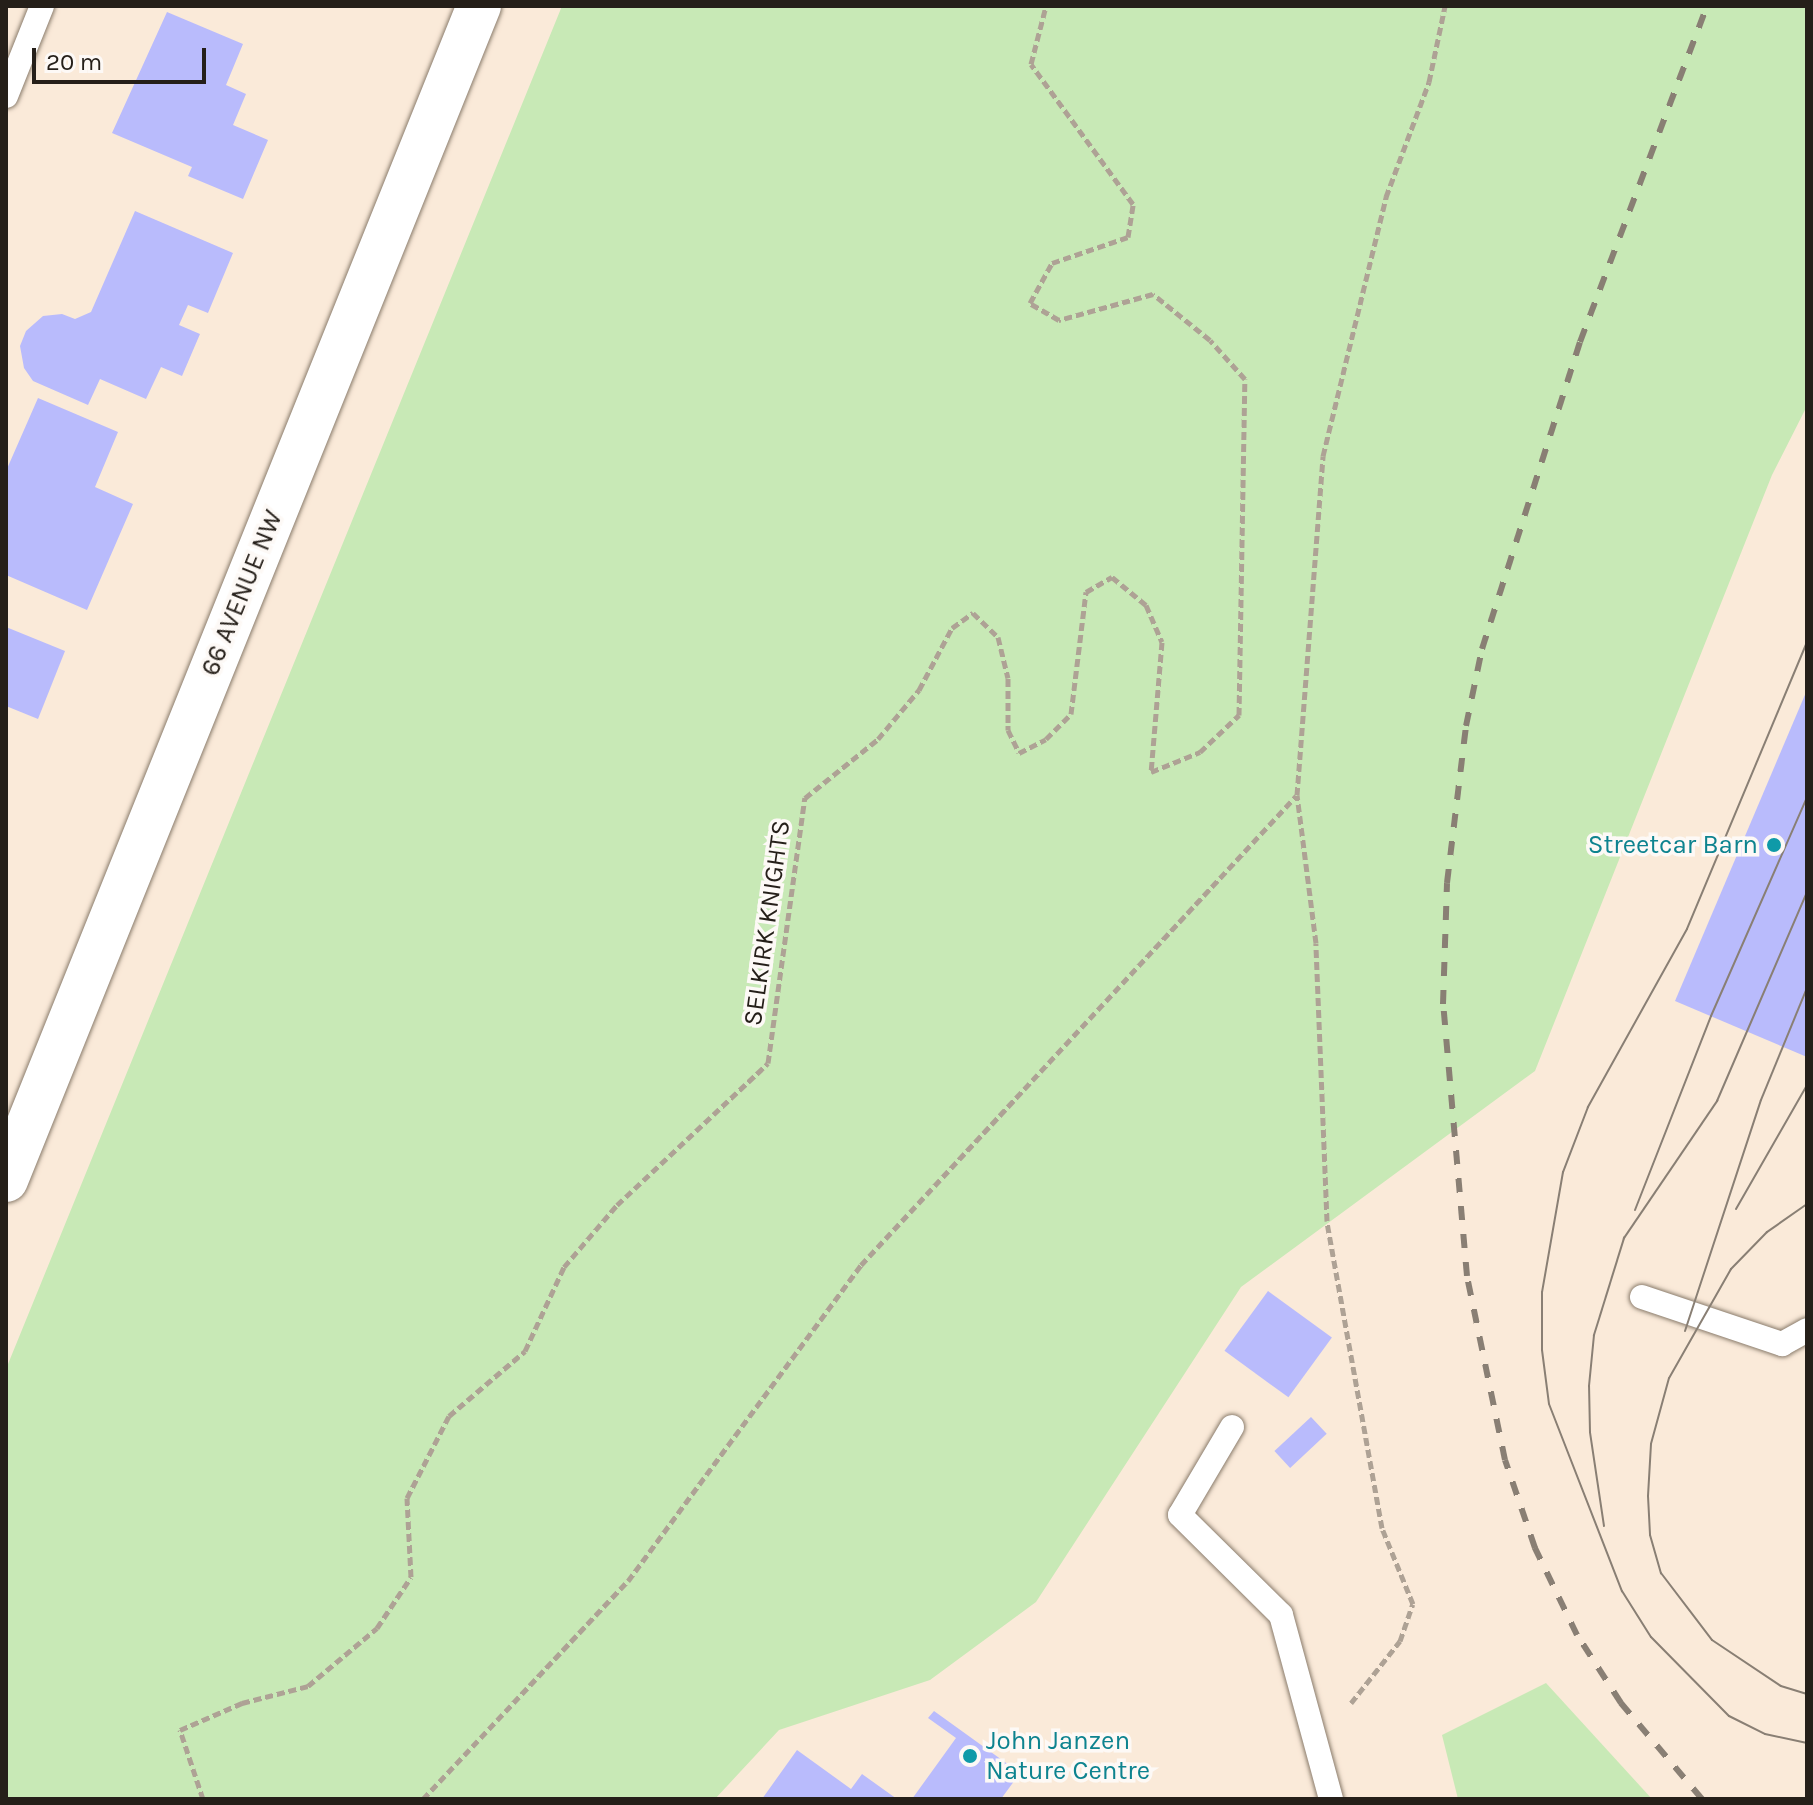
<!DOCTYPE html>
<style>
body{margin:0}
#map{position:relative;width:1813px;height:1805px;overflow:hidden;background:#faead9;font-family:Karla,sans-serif}
div>[style]{position:absolute}
.green>*{inset:0;background:#c8e9b6}
.building>*{inset:0;background:#b9bbfc;transform-origin:0 0}
.path>*{height:5px;margin-top:-2.5px;transform-origin:0;background:repeating-linear-gradient(90deg,#aea295 0 8px,transparent 0 12px)}
.roads{filter:drop-shadow(0 0 2px #8a7c6c) drop-shadow(0 0 2px #8a7c6c)}
.lane>*{height:24px;margin:-12px;padding:0 12px;transform-origin:12px;border-radius:12px;background:#fff}
.street>*{height:44px;margin:-22px;padding:0 22px;transform-origin:22px;border-radius:22px;background:#fff}
.tram>*{height:2px;margin:-1px;padding:0 1px;transform-origin:1px;border-radius:1px;background:#897f74}
.rail>*{height:6px;margin-top:-3px;transform-origin:0;background:repeating-linear-gradient(90deg,#897f74 0 14px,transparent 0 28px)}
.dots>*{width:22px;height:22px;translate:-50% -50%;box-sizing:border-box;border:4px solid #fdf9f6;border-radius:50%}
span{translate:-50% -50%;white-space:nowrap;text-align:center;line-height:1.15;-webkit-text-stroke:7px #fdf9f6;paint-order:stroke}
.street-label{font-size:26px;color:#251f19}
.culture-label{font-size:26px;color:#0d838f}
.right{translate:-100% -50%;text-align:right}
.left{translate:0 -50%;text-align:left}
.frame{position:absolute;inset:0;border:8px solid #251f19;pointer-events:none}
.scale{position:absolute;left:32px;top:48px;width:174px;height:36px;box-sizing:border-box;border:4px solid #251f19;border-top:0;padding-left:10px;font-size:24px;line-height:28px;white-space:nowrap;color:#251f19;-webkit-text-stroke:6px #fdf9f6;paint-order:stroke}
</style>
<div id="map">
<div class="green">
<i style="clip-path:polygon(562px 6px,1807px 6px,1807px 406px,1772px 475px,1535px 1071px,1241px 1287px,1036px 1602px,930px 1680px,779px 1730px,715px 1799px,6px 1799px,6px 1369px)"></i>
<i style="clip-path:polygon(1546px 1683px,1652px 1799px,1458px 1799px,1442px 1735px)"></i>
</div>
<div class="building">
<i style="clip-path:polygon(167px 12px,243px 44px,226px 85px,246px 94px,233px 125px,268px 140px,243px 199px,188px 176px,192px 167px,112px 133px)"></i>
<i style="clip-path:polygon(135px 211px,233px 253px,208px 313px,188px 305px,179px 325px,200px 334px,182px 376px,161px 367px,146px 399px,100px 379px,88px 405px,33px 381px,24px 368px,20px 346px,26px 331px,43px 316px,62px 314px,75px 319px,91px 312px)"></i>
<i style="clip-path:polygon(38px 398px,118px 432px,95px 487px,133px 504px,87px 610px,6px 575px,6px 471px)"></i>
<i style="clip-path:polygon(6px 627px,65px 651px,38px 719px,6px 706px)"></i>
<i style="clip-path:polygon(1807px 690px,1807px 1057px,1675px 1001px)"></i>
<i style="left:1268px;top:1291px;width:79px;height:74px;rotate:36deg"></i>
<i style="left:1311px;top:1417px;width:23px;height:50px;rotate:47deg"></i>
<i style="clip-path:polygon(934px 1711px,1020px 1773px,1001px 1799px,912px 1799px,956px 1738px,928px 1718px)"></i>
<i style="clip-path:polygon(797px 1750px,851px 1789px,862px 1774px,897px 1799px,762px 1799px)"></i>
</div>
<div class="path">
<i style="left:1351px;top:1703px;width:79px;rotate:-51.7deg"></i>
<i style="left:1400px;top:1641px;width:39px;rotate:-71deg"></i>
<i style="left:1413px;top:1604px;width:82px;rotate:-112.2deg"></i>
<i style="left:1382px;top:1528px;width:312px;rotate:-100.2deg"></i>
<i style="left:1327px;top:1221px;width:278px;rotate:-92.3deg"></i>
<i style="left:1316px;top:943px;width:149px;rotate:-97.3deg"></i>
<i style="left:1297px;top:795px;width:340px;rotate:-85.6deg"></i>
<i style="left:1323px;top:456px;width:267px;rotate:-76.3deg"></i>
<i style="left:1386px;top:197px;width:123px;rotate:-69.5deg"></i>
<i style="left:1429px;top:82px;width:78px;rotate:-78.1deg"></i>
<i style="left:203px;top:1799px;width:73px;rotate:-108.4deg"></i>
<i style="left:180px;top:1730px;width:68px;rotate:-23.5deg"></i>
<i style="left:242px;top:1703px;width:68px;rotate:-14.4deg"></i>
<i style="left:308px;top:1686px;width:90px;rotate:-40deg"></i>
<i style="left:377px;top:1628px;width:61px;rotate:-56.3deg"></i>
<i style="left:411px;top:1577px;width:79px;rotate:-92.9deg"></i>
<i style="left:407px;top:1498px;width:92px;rotate:-62.9deg"></i>
<i style="left:449px;top:1416px;width:100px;rotate:-40.5deg"></i>
<i style="left:525px;top:1351px;width:93px;rotate:-65.1deg"></i>
<i style="left:564px;top:1267px;width:82px;rotate:-49.5deg"></i>
<i style="left:617px;top:1205px;width:207px;rotate:-43.2deg"></i>
<i style="left:768px;top:1063px;width:268px;rotate:-82.1deg"></i>
<i style="left:805px;top:798px;width:94px;rotate:-38.9deg"></i>
<i style="left:878px;top:739px;width:64px;rotate:-50.1deg"></i>
<i style="left:919px;top:690px;width:70px;rotate:-62deg"></i>
<i style="left:952px;top:628px;width:26px;rotate:-36deg"></i>
<i style="left:973px;top:613px;width:35px;rotate:44deg"></i>
<i style="left:998px;top:637px;width:42px;rotate:76.3deg"></i>
<i style="left:1008px;top:678px;width:52px;rotate:90deg"></i>
<i style="left:1008px;top:730px;width:25px;rotate:64deg"></i>
<i style="left:1019px;top:753px;width:30px;rotate:-27deg"></i>
<i style="left:1046px;top:739px;width:35px;rotate:-45deg"></i>
<i style="left:1071px;top:714px;width:123px;rotate:-83deg"></i>
<i style="left:1086px;top:592px;width:30px;rotate:-30deg"></i>
<i style="left:1112px;top:577px;width:44px;rotate:39.5deg"></i>
<i style="left:1146px;top:605px;width:40px;rotate:66.6deg"></i>
<i style="left:1162px;top:642px;width:130px;rotate:94.8deg"></i>
<i style="left:1151px;top:772px;width:53px;rotate:-22.2deg"></i>
<i style="left:1200px;top:752px;width:54px;rotate:-43.5deg"></i>
<i style="left:1239px;top:715px;width:336px;rotate:-89deg"></i>
<i style="left:1245px;top:379px;width:52px;rotate:-131.9deg"></i>
<i style="left:1210px;top:340px;width:73px;rotate:-141.1deg"></i>
<i style="left:1153px;top:294px;width:98px;rotate:164.5deg"></i>
<i style="left:1059px;top:320px;width:34px;rotate:-150deg"></i>
<i style="left:1030px;top:303px;width:46px;rotate:-61.2deg"></i>
<i style="left:1052px;top:263px;width:80px;rotate:-18.9deg"></i>
<i style="left:1128px;top:237px;width:33px;rotate:-81deg"></i>
<i style="left:1133px;top:204px;width:173px;rotate:-126.1deg"></i>
<i style="left:1031px;top:64px;width:60px;rotate:-75.5deg"></i>
<i style="left:423px;top:1799px;width:299px;rotate:-46.8deg"></i>
<i style="left:628px;top:1581px;width:393px;rotate:-53.6deg"></i>
<i style="left:861px;top:1265px;width:640px;rotate:-47.15deg"></i>
</div>
<div class="roads">
<div class="lane">
<i style="left:6px;top:96px;width:97px;rotate:-68.2deg"></i>
<i style="left:1642px;top:1297px;width:148px;rotate:18.6deg"></i>
<i style="left:1782px;top:1344px;width:29px;rotate:-29deg"></i>
<i style="left:1232px;top:1427px;width:102px;rotate:120.6deg"></i>
<i style="left:1180px;top:1515px;width:142px;rotate:44.7deg"></i>
<i style="left:1281px;top:1615px;width:191px;rotate:74.8deg"></i>
</div>
<div class="street">
<i style="left:6px;top:1180px;width:1266px;rotate:-68.06deg"></i>
</div>
</div>
<div class="tram">
<i style="left:1807px;top:642px;width:311px;rotate:112.7deg"></i>
<i style="left:1687px;top:929px;width:204px;rotate:119.1deg"></i>
<i style="left:1588px;top:1107px;width:70px;rotate:111deg"></i>
<i style="left:1563px;top:1172px;width:122px;rotate:99.9deg"></i>
<i style="left:1542px;top:1292px;width:58px;rotate:90deg"></i>
<i style="left:1542px;top:1350px;width:54px;rotate:82.6deg"></i>
<i style="left:1549px;top:1404px;width:201px;rotate:68.7deg"></i>
<i style="left:1622px;top:1591px;width:54px;rotate:57.8deg"></i>
<i style="left:1651px;top:1637px;width:111px;rotate:45.4deg"></i>
<i style="left:1729px;top:1716px;width:40px;rotate:26.6deg"></i>
<i style="left:1765px;top:1734px;width:43px;rotate:12.1deg"></i>
<i style="left:1807px;top:1204px;width:49px;rotate:145deg"></i>
<i style="left:1767px;top:1232px;width:52px;rotate:134.2deg"></i>
<i style="left:1731px;top:1269px;width:125px;rotate:119.6deg"></i>
<i style="left:1669px;top:1378px;width:68px;rotate:105.3deg"></i>
<i style="left:1651px;top:1444px;width:52px;rotate:93.3deg"></i>
<i style="left:1648px;top:1496px;width:39px;rotate:87deg"></i>
<i style="left:1650px;top:1535px;width:40px;rotate:74deg"></i>
<i style="left:1661px;top:1573px;width:84px;rotate:52.7deg"></i>
<i style="left:1712px;top:1640px;width:83px;rotate:33.7deg"></i>
<i style="left:1781px;top:1686px;width:27px;rotate:17deg"></i>
<i style="left:1736px;top:1209px;width:143px;rotate:-60.2deg"></i>
<i style="left:1635px;top:1210px;width:208px;rotate:-68.6deg"></i>
<i style="left:1711px;top:1016px;width:239px;rotate:-66.3deg"></i>
<i style="left:1685px;top:1331px;width:243px;rotate:-71.8deg"></i>
<i style="left:1761px;top:1100px;width:121px;rotate:-67.7deg"></i>
<i style="left:1604px;top:1526px;width:95px;rotate:-98.5deg"></i>
<i style="left:1590px;top:1432px;width:46px;rotate:-91.2deg"></i>
<i style="left:1589px;top:1386px;width:51px;rotate:-84.4deg"></i>
<i style="left:1594px;top:1335px;width:102px;rotate:-72.8deg"></i>
<i style="left:1624px;top:1238px;width:166px;rotate:-55.8deg"></i>
<i style="left:1717px;top:1101px;width:228px;rotate:-66.7deg"></i>
</div>
<div class="rail">
<i style="left:1702px;top:1799px;width:126px;rotate:-130.2deg"></i>
<i style="left:1621px;top:1703px;width:81px;rotate:-122.9deg"></i>
<i style="left:1577px;top:1635px;width:97px;rotate:-115.8deg"></i>
<i style="left:1535px;top:1548px;width:93px;rotate:-108.8deg"></i>
<i style="left:1505px;top:1460px;width:188px;rotate:-101.7deg"></i>
<i style="left:1467px;top:1276px;width:273px;rotate:-95deg"></i>
<i style="left:1443px;top:1004px;width:121px;rotate:-88.1deg"></i>
<i style="left:1447px;top:883px;width:158px;rotate:-83.1deg"></i>
<i style="left:1466px;top:726px;width:79px;rotate:-78.3deg"></i>
<i style="left:1482px;top:649px;width:322px;rotate:-72.3deg"></i>
<i style="left:1580px;top:342px;width:359px;rotate:-69.3deg"></i>
</div>
<div class="dots">
<i style="left:1774px;top:845px;background:#0f9aa8"></i>
<i style="left:970px;top:1756px;background:#0f9aa8"></i>
</div>
<div class="street-label">
<span style="left:242px;top:593px;rotate:-68deg">66 AVENUE NW</span>
<span style="left:767px;top:923px;rotate:-82deg">SELKIRK KNIGHTS</span>
</div>
<div class="culture-label">
<span class="right" style="left:1758px;top:845px">Streetcar Barn</span>
<span class="left" style="left:986px;top:1756px">John Janzen<br>Nature Centre</span>
</div>
<div class="frame"></div>
<div class="scale">20 m</div>
</div>
